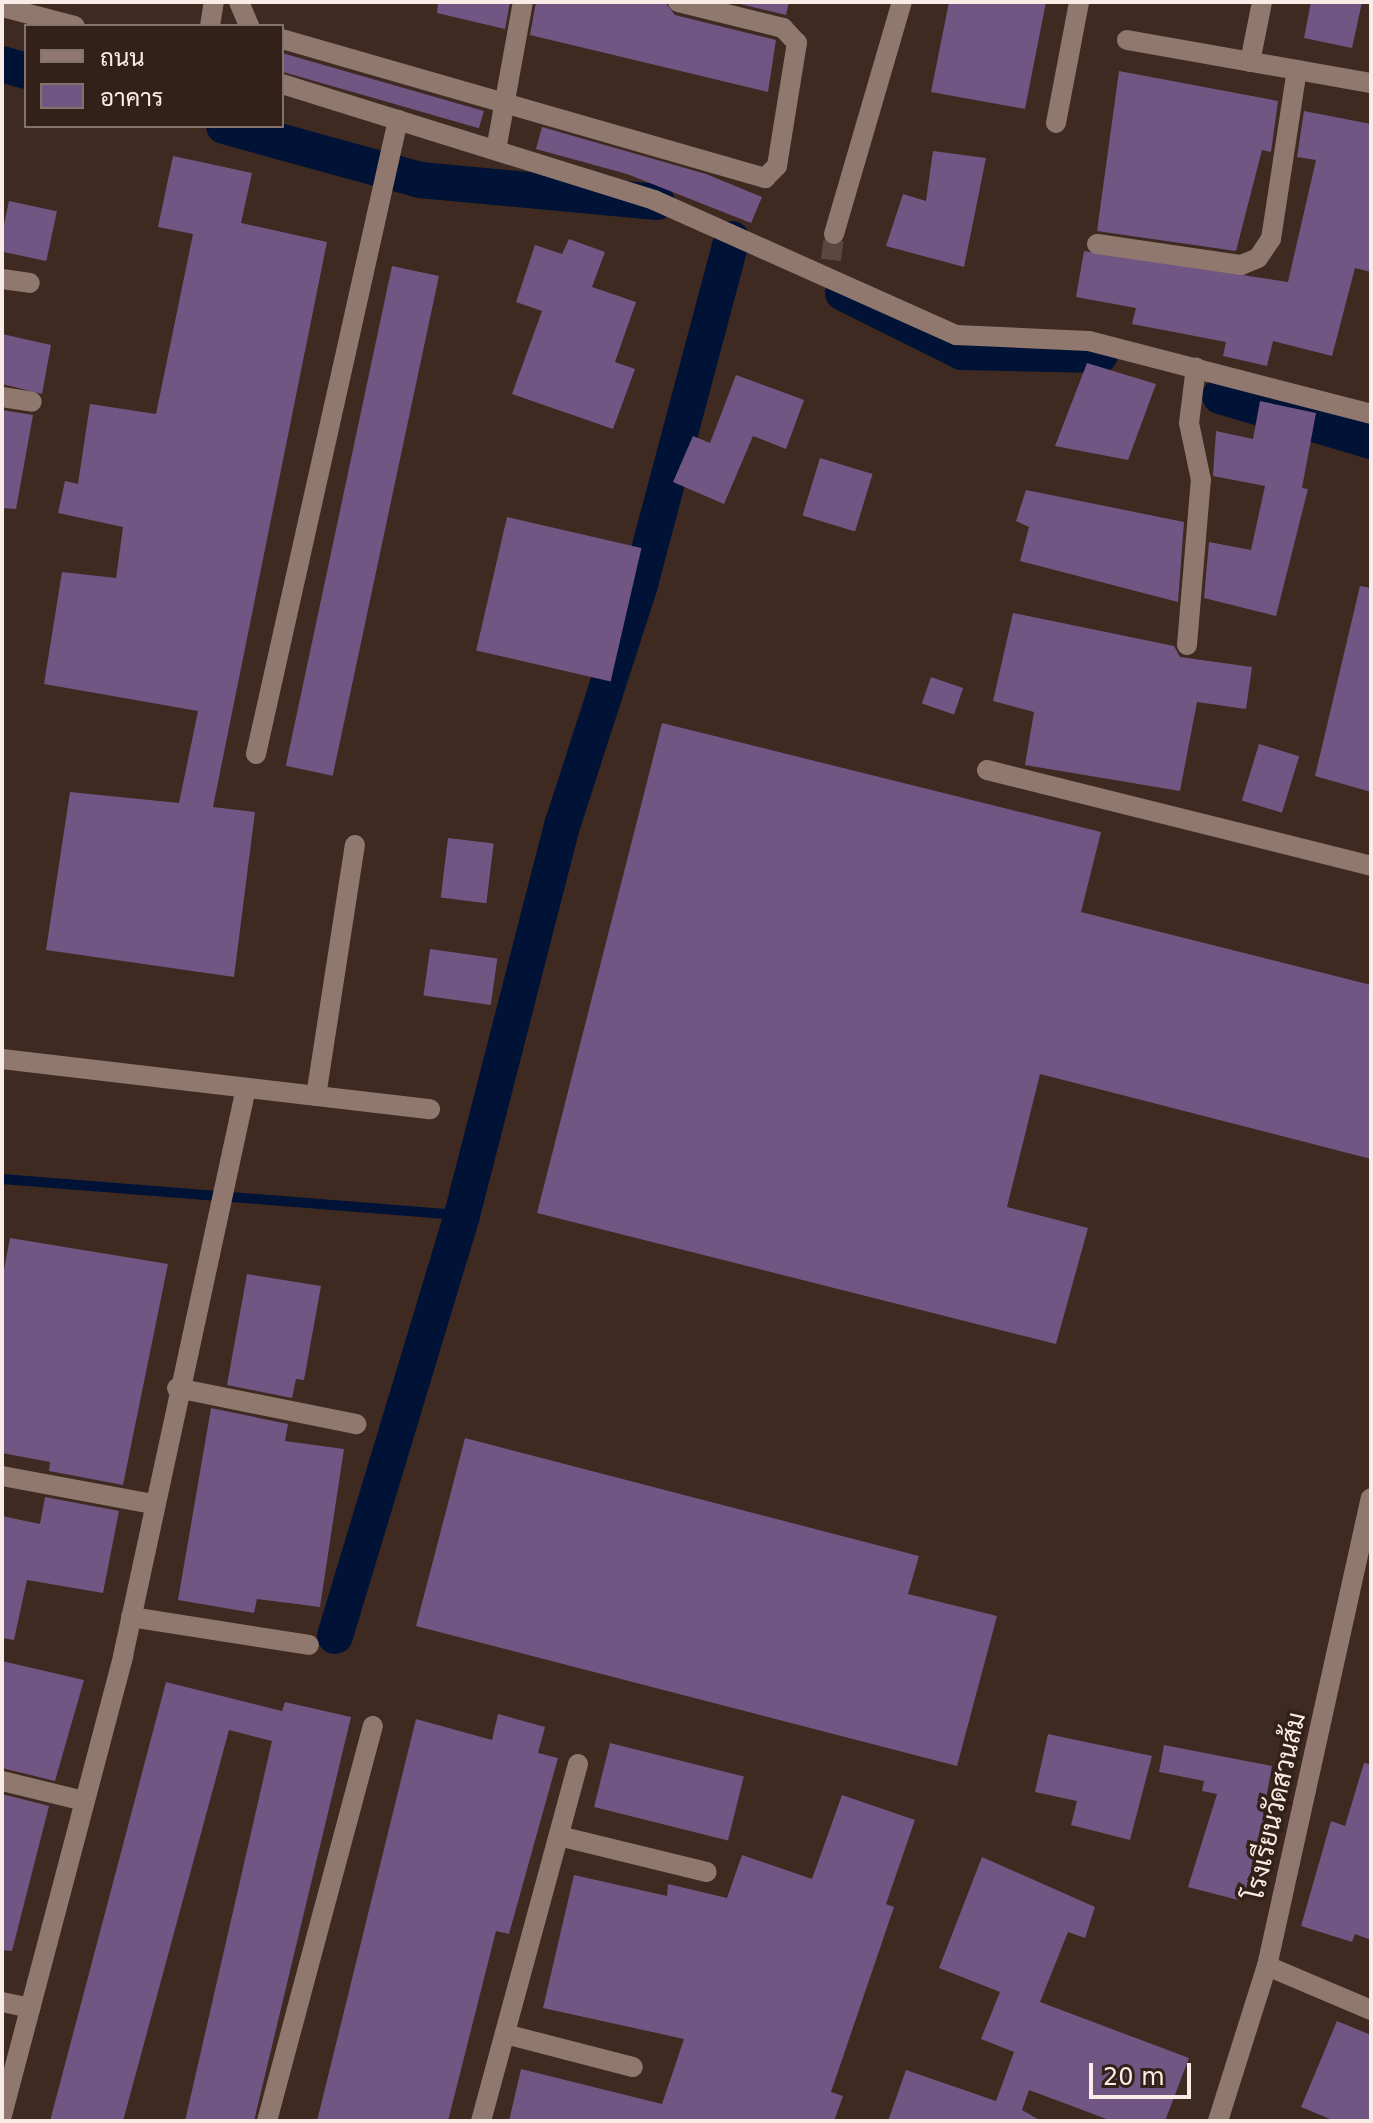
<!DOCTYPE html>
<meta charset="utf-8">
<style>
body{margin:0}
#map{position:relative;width:1373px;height:2123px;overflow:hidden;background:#3e2a21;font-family:"DejaVu Sans",Sarabun,sans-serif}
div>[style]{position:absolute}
.stream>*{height:10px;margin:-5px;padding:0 5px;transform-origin:5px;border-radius:5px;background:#001236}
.canal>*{height:36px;margin:-18px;padding:0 18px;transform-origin:18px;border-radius:18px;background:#001236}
.building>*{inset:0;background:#715583;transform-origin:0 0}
.minor-tunnel>*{height:20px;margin-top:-10px;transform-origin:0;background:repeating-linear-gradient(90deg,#5a473f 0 20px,transparent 0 30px)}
.minor>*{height:20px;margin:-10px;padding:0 10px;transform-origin:10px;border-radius:10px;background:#90786e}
span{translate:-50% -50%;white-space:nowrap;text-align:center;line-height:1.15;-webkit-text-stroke:7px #332018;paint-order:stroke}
.street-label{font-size:26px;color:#f9ece6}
.frame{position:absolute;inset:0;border:4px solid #f9ece6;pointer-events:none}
.legend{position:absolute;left:24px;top:24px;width:260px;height:104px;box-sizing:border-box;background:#332018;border:2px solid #82726a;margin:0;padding:10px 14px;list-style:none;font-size:24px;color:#f9ece6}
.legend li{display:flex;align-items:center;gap:16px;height:40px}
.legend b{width:40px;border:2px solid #82726a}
.scale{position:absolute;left:1089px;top:2063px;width:102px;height:36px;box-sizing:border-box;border:4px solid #f9ece6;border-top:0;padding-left:10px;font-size:24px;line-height:28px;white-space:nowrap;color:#f9ece6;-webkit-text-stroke:6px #332018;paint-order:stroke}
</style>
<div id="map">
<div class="stream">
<i style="left:2px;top:1179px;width:461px;rotate:4.5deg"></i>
</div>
<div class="canal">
<i style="left:2px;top:64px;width:25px;rotate:16deg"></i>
<i style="left:224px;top:126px;width:203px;rotate:15.4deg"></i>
<i style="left:420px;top:180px;width:238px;rotate:5.3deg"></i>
<i style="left:843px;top:293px;width:133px;rotate:26.4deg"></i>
<i style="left:962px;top:352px;width:138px;rotate:1.2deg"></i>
<i style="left:1220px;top:396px;width:158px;rotate:16.6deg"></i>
<i style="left:335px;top:1636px;width:440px;rotate:-73.2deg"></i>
<i style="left:462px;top:1215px;width:405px;rotate:-75.6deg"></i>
<i style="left:563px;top:823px;width:251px;rotate:-72.1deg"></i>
<i style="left:640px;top:584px;width:357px;rotate:-75.1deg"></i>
</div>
<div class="building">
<i style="clip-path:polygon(438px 2px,510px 2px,505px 29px,437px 13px)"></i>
<i style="clip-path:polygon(536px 2px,665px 2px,675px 15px,776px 40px,768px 92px,530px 35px)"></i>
<i style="clip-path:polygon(732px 2px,789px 2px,786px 15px)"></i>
<i style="clip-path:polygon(949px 2px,1046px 2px,1025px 109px,931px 92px)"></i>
<i style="clip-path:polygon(1311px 2px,1362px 2px,1352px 48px,1304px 38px)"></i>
<i style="left:282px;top:53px;width:210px;height:18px;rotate:16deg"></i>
<i style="clip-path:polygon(1119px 71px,1278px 101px,1271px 152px,1262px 150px,1236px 251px,1097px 231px)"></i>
<i style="clip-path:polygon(1304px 111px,1371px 124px,1371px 272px,1355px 268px,1332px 356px,1273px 341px,1267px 366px,1223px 356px,1226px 342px,1132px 324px,1136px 308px,1076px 297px,1084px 251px,1288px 282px,1316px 160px,1297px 157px)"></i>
<i style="clip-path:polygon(542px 127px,706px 174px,762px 197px,751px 223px,627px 174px,536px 149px)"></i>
<i style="clip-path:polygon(933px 151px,986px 158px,964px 267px,886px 246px,903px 194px,926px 201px)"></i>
<i style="clip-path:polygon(173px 156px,252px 173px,241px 223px,327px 242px,213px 807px,255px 812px,234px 977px,46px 950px,70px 792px,179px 803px,198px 711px,44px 684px,62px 572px,116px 578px,123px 527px,58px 513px,65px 481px,78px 484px,90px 404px,156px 414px,193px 234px,158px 227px)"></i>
<i style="left:9px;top:201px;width:49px;height:51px;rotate:12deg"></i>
<i style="clip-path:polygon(569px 239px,605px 252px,592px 287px,636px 302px,615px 362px,635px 369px,613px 429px,512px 394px,542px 311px,516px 302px,535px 245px,562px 254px)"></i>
<i style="left:392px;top:266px;width:48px;height:511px;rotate:12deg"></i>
<i style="clip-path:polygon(2px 334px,51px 345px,42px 394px,2px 384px)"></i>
<i style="clip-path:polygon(1087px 363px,1156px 384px,1128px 460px,1055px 446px)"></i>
<i style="clip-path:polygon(736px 375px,804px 400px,786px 449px,753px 436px,724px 504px,673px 482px,693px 436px,710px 443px)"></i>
<i style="clip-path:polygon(1260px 401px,1316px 413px,1302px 488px,1308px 489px,1276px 616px,1204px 598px,1209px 542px,1251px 550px,1265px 486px,1213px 476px,1216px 431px,1253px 439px)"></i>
<i style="clip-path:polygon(2px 410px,33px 415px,16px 509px,2px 508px)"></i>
<i style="left:820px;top:458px;width:55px;height:60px;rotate:17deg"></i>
<i style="clip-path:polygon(1026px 490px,1184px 522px,1178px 602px,1020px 561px,1029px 527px,1016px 521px)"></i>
<i style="left:507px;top:517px;width:138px;height:137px;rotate:13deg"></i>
<i style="clip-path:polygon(1360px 586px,1371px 588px,1371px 792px,1315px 776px)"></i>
<i style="clip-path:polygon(1013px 613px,1174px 646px,1180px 657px,1252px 667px,1246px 709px,1197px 702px,1180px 791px,1025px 765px,1034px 712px,993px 701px)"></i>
<i style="left:931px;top:677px;width:34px;height:28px;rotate:19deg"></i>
<i style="clip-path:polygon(662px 723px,1101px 832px,1081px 912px,1371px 985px,1371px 1159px,1040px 1074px,1007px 1207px,1088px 1228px,1056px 1344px,537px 1213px)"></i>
<i style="left:1259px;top:744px;width:42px;height:59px;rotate:17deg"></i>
<i style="left:448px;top:838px;width:46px;height:60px;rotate:7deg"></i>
<i style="left:430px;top:949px;width:68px;height:47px;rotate:8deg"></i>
<i style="clip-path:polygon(10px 1238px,168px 1264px,123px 1485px,49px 1471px,50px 1462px,2px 1453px,2px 1280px)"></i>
<i style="clip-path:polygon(247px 1274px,321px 1286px,304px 1380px,296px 1379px,292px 1398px,227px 1385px)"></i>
<i style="clip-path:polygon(211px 1408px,288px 1424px,285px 1441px,344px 1449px,320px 1607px,257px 1599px,254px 1613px,178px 1600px)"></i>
<i style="clip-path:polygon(465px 1438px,919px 1556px,908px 1594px,997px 1616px,957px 1766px,416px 1626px)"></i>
<i style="clip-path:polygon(45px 1497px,119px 1511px,103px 1593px,27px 1580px,14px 1640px,2px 1638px,2px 1516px,40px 1524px)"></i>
<i style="clip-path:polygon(2px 1661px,84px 1680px,55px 1781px,2px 1768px)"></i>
<i style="clip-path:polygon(166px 1682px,282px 1711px,285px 1702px,351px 1717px,254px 2121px,185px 2121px,272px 1741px,229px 1730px,123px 2121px,50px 2121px)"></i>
<i style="clip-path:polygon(498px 1714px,545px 1727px,538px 1753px,558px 1758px,509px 1934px,496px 1931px,448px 2121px,317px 2121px,416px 1719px,492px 1740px)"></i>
<i style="clip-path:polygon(1048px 1734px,1152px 1756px,1130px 1840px,1071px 1825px,1077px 1801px,1035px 1792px)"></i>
<i style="left:610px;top:1743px;width:138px;height:66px;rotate:14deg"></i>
<i style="clip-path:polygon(1164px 1745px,1272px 1766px,1263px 1814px,1269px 1816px,1242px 1901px,1188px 1887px,1217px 1794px,1202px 1791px,1204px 1781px,1159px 1772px)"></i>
<i style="clip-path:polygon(1364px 1763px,1371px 1764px,1371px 1940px,1355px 1934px,1352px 1942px,1301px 1926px,1331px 1821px,1345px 1826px)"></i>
<i style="clip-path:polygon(2px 1794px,49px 1806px,12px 1951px,2px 1950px)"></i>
<i style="clip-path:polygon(842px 1795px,915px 1820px,886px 1904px,894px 1907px,831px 2092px,843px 2096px,834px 2121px,509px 2121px,521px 2069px,662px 2104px,684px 2039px,543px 2008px,574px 1875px,667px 1896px,668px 1884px,727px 1898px,742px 1855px,812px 1879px)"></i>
<i style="clip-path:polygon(982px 1857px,1095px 1907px,1085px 1938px,1068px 1932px,1040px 2002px,1189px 2058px,1165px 2121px,1112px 2121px,1029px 2090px,1022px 2110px,1041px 2121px,888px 2121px,906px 2070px,996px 2101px,1014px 2052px,981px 2039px,1000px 1992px,939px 1968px)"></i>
<i style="clip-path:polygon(1337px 2021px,1371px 2035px,1371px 2121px,1335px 2121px,1301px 2107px)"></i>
</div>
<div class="minor-tunnel">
<i style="left:831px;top:260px;width:26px;rotate:-83deg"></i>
</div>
<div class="minor">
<i style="left:239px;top:2px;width:26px;rotate:67deg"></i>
<i style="left:2px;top:7px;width:75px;rotate:14.6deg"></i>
<i style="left:210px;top:26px;width:24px;rotate:-81deg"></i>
<i style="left:282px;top:39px;width:503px;rotate:16.06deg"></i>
<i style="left:765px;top:178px;width:17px;rotate:-45deg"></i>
<i style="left:777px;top:166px;width:125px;rotate:-80.8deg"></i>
<i style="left:797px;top:43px;width:21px;rotate:-133deg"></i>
<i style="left:783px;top:28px;width:108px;rotate:-166.1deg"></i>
<i style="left:1127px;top:40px;width:248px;rotate:10deg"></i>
<i style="left:1250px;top:62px;width:61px;rotate:-78.7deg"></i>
<i style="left:282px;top:84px;width:390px;rotate:17.3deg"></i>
<i style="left:654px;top:200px;width:331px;rotate:24.1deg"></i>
<i style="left:956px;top:335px;width:133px;rotate:2.6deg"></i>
<i style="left:1089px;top:341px;width:291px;rotate:14.5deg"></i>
<i style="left:1056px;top:123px;width:123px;rotate:-79.2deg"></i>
<i style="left:496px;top:150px;width:150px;rotate:-79.7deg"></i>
<i style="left:834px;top:234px;width:242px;rotate:-73.7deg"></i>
<i style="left:1097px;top:244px;width:146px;rotate:8.3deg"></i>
<i style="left:1241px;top:265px;width:18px;rotate:-22deg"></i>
<i style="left:1258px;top:258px;width:23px;rotate:-56deg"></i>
<i style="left:1271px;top:239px;width:171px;rotate:-81.3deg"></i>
<i style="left:2px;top:279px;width:28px;rotate:8deg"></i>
<i style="left:2px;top:397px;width:30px;rotate:9deg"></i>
<i style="left:1187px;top:645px;width:166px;rotate:-85.2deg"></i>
<i style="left:1201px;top:480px;width:58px;rotate:-101.9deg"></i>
<i style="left:1189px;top:423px;width:56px;rotate:-82.9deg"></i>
<i style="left:256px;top:754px;width:650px;rotate:-77.38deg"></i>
<i style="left:987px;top:770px;width:396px;rotate:14deg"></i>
<i style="left:2px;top:1059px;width:431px;rotate:6.7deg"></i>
<i style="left:316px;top:1096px;width:254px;rotate:-81.2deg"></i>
<i style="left:177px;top:1388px;width:183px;rotate:11.4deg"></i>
<i style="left:2px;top:1476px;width:154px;rotate:10.5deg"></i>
<i style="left:131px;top:1617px;width:180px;rotate:8.9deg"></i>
<i style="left:2px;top:1781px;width:84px;rotate:13.7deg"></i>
<i style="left:559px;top:1836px;width:152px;rotate:13.7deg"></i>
<i style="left:1267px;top:1966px;width:113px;rotate:22.9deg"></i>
<i style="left:2px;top:2002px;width:29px;rotate:12deg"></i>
<i style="left:505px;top:2034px;width:132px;rotate:14.5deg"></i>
<i style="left:2px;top:2115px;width:475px;rotate:-75.2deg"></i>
<i style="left:123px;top:1656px;width:581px;rotate:-77.78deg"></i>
<i style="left:267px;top:2121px;width:409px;rotate:-75deg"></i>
<i style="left:481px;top:2121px;width:370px;rotate:-74.8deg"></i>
<i style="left:1218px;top:2121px;width:163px;rotate:-72.5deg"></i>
<i style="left:1267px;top:1966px;width:479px;rotate:-77.5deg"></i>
</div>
<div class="street-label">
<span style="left:1276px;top:1806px;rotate:-77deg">โรงเรียนวัดสวนส้ม</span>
</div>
<div class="frame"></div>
<ul class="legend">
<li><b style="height:10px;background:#90786e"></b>ถนน</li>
<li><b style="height:22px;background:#715583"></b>อาคาร</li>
</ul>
<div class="scale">20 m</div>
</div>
